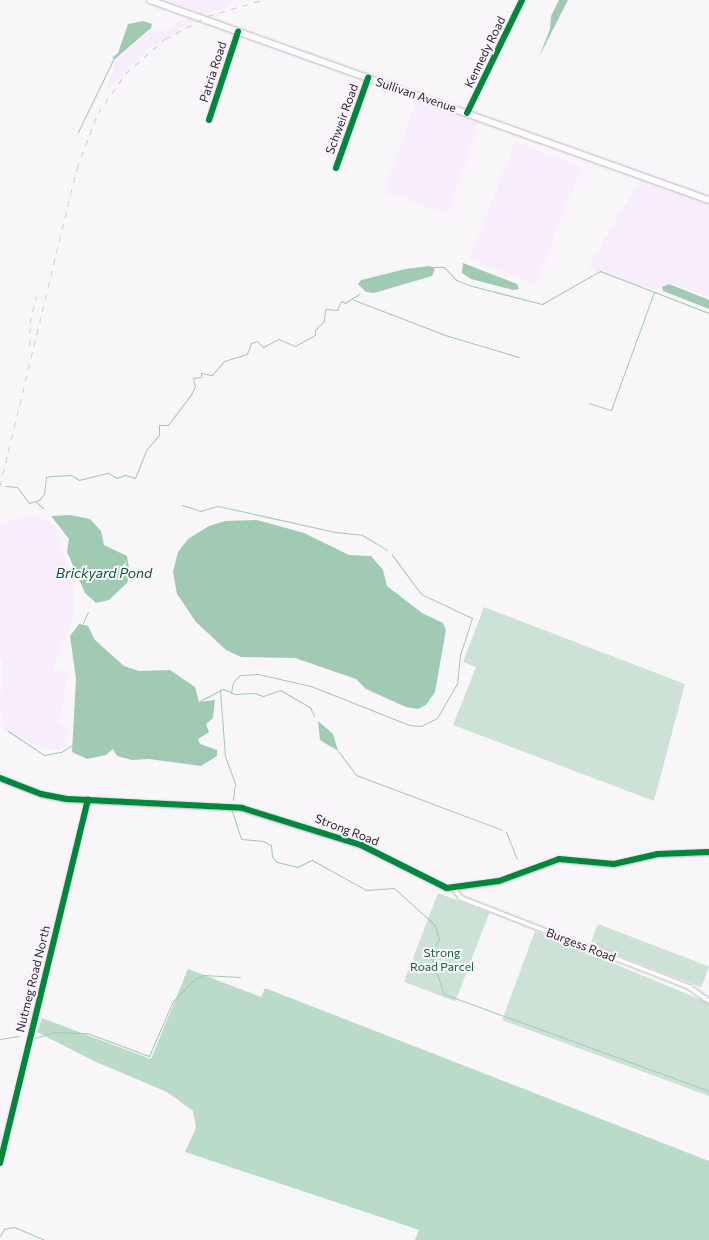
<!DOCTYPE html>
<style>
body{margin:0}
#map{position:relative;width:709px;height:1240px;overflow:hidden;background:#f9f6fa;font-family:Commissioner,sans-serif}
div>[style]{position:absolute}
.built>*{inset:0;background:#f8edfc;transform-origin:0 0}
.green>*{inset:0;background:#cce2d6;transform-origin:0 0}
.forest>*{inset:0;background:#bbdbca}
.water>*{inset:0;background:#a1cab3}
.stream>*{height:1px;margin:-0.5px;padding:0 0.5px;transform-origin:0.5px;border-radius:0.5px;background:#a1cab3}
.roads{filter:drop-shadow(0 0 1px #bbb6bd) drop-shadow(0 0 1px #bbb6bd)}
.minor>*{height:4px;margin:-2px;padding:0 2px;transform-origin:2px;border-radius:2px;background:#fefefe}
.tertiary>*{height:5px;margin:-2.5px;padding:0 2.5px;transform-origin:2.5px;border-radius:2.5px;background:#fefefe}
.secondary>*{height:5.5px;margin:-2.75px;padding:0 2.75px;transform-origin:2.75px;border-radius:2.75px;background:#fefefe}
.rail>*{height:1px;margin-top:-0.5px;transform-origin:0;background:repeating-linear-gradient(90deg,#cecdd0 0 6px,transparent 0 12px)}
.cycleway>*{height:6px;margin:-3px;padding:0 3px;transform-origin:3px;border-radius:3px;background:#00873e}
span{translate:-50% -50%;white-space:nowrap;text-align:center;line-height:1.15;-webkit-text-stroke:4px #faf5fb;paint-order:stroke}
.street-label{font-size:12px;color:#302733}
.park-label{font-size:12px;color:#1a603f}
.water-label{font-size:14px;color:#0c5736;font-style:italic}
</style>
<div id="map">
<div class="built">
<i style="clip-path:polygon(167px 0,233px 0,229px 7px,205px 14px)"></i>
<i style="clip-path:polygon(187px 17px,196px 20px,146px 50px,109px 89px,107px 87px,116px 59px,150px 31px,164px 31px)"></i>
<i style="left:416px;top:100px;width:67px;height:97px;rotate:19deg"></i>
<i style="left:515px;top:141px;width:71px;height:127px;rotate:21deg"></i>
<i style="clip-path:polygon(640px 180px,709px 204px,709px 297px,670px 283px,655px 290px,587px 269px)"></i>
<i style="clip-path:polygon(35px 514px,55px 526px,74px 584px,74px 616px,53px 669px,69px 673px,58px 724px,68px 727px,64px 747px,50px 751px,4px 731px,0 707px,3px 660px,0 658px,0 524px)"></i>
</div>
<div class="green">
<i style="clip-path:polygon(484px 607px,685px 684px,654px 801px,453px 725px,476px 667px,463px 662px)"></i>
<i style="left:438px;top:893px;width:55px;height:95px;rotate:21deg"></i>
<i style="left:598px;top:924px;width:119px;height:22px;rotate:21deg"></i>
<i style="clip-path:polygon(535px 931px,709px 1003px,709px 1096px,502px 1020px)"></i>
</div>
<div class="forest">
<i style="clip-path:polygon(188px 969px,261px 997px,265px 988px,709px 1161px,709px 1240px,415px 1240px,419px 1230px,185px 1152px,196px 1128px,193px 1111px,167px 1092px,96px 1062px,37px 1032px,42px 1018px,151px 1059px)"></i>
</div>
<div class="water">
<i style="clip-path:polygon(559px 0,568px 0,539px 57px,550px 29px,551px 16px)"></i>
<i style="clip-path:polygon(143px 21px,152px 24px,151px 28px,115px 59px,112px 58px,118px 53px,128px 24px)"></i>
<i style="clip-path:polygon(463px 263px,517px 284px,519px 289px,513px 290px,471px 279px,462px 273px)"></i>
<i style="clip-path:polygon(430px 266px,435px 269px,432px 276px,374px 293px,366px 292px,358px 284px,361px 280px,405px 269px)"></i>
<i style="clip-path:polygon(669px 284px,709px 300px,709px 309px,663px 291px,662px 287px)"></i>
<i style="clip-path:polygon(70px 515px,90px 519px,101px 531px,104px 545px,127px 556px,130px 574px,127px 583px,109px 600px,96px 603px,85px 593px,67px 552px,69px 539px,51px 516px)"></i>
<i style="clip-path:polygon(257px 520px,304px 533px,349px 555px,371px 556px,383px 570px,387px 586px,422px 613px,443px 623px,446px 630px,435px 692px,426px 705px,418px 709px,406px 707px,366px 689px,356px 679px,295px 658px,241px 657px,226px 650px,196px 622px,177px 594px,173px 572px,178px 552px,188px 539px,209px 526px,225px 521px)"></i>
<i style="clip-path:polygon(79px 624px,88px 626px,95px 640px,124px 666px,139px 671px,170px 670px,195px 687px,199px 702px,215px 700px,213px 718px,206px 724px,209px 732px,198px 739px,200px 744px,217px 750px,217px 756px,201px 766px,149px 759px,132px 760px,117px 756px,113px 749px,106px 755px,87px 759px,72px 752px,76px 679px,70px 636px)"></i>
<i style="clip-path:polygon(318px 721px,333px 734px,338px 751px,320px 740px)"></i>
</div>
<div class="stream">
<i style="left:78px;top:132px;width:82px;rotate:-64.1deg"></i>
<i style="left:432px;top:267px;width:12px"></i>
<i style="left:444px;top:267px;width:18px;rotate:47deg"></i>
<i style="left:456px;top:280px;width:17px;rotate:21deg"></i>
<i style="left:472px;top:286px;width:72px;rotate:14.4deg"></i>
<i style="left:542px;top:304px;width:67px;rotate:-29.6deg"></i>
<i style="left:600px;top:271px;width:117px;rotate:21.1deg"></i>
<i style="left:354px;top:300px;width:97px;rotate:21deg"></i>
<i style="left:445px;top:335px;width:77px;rotate:16.6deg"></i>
<i style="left:589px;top:403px;width:23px;rotate:18deg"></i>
<i style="left:611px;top:410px;width:126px;rotate:-70deg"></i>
<i style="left:5px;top:486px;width:12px;rotate:5deg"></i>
<i style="left:17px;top:487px;width:20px;rotate:53deg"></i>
<i style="left:29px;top:503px;width:10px;rotate:-17deg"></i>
<i style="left:39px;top:500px;width:8px;rotate:-50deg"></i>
<i style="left:44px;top:494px;width:17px;rotate:-83deg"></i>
<i style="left:46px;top:477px;width:6px;rotate:-9deg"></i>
<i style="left:52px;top:476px;width:19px;rotate:-3deg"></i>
<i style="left:71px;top:475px;width:9px;rotate:32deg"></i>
<i style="left:79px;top:480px;width:30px;rotate:-14deg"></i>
<i style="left:108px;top:473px;width:10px;rotate:29deg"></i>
<i style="left:117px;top:478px;width:9px;rotate:-21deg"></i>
<i style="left:125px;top:475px;width:10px;rotate:17deg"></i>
<i style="left:135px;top:478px;width:31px;rotate:-68deg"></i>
<i style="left:147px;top:449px;width:18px;rotate:-49deg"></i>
<i style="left:159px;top:435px;width:10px;rotate:-90deg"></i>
<i style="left:159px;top:425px;width:9px"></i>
<i style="left:168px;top:425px;width:39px;rotate:-53deg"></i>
<i style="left:191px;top:394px;width:8px;rotate:-60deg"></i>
<i style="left:195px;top:387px;width:9px;rotate:-103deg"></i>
<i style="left:193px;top:378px;width:8px;rotate:-7deg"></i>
<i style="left:201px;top:377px;width:4px;rotate:-90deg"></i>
<i style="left:201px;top:373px;width:11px;rotate:10deg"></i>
<i style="left:212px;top:375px;width:18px;rotate:-49deg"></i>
<i style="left:224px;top:361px;width:24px;rotate:-17deg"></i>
<i style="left:247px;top:354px;width:12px;rotate:-70deg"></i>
<i style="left:251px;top:343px;width:6px;rotate:-18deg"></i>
<i style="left:257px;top:341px;width:8px;rotate:45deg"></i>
<i style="left:263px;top:347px;width:18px;rotate:-27deg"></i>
<i style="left:279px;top:339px;width:17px;rotate:24deg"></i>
<i style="left:295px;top:346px;width:23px;rotate:-29deg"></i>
<i style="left:315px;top:335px;width:5px;rotate:-90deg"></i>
<i style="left:315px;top:330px;width:13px;rotate:-45deg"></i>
<i style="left:324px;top:321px;width:12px;rotate:-85deg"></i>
<i style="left:325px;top:309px;width:12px;rotate:5deg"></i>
<i style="left:337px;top:310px;width:10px;rotate:-66deg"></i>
<i style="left:341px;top:301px;width:4px;rotate:27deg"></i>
<i style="left:345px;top:303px;width:17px;rotate:-33deg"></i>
<i style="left:36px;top:502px;width:9px;rotate:41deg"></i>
<i style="left:182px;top:505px;width:19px;rotate:18deg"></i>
<i style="left:200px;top:511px;width:19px;rotate:-16deg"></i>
<i style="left:218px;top:506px;width:120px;rotate:12.5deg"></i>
<i style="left:335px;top:532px;width:27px;rotate:6deg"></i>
<i style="left:362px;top:535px;width:29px;rotate:31deg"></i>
<i style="left:83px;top:623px;width:12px;rotate:-66deg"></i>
<i style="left:220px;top:690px;width:66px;rotate:85.7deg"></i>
<i style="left:225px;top:756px;width:29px;rotate:70deg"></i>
<i style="left:235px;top:783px;width:17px;rotate:97deg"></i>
<i style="left:231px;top:693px;width:11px;rotate:-80deg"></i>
<i style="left:233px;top:682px;width:10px;rotate:-45deg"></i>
<i style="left:240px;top:675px;width:18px;rotate:-3deg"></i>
<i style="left:258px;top:674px;width:54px;rotate:12.8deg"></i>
<i style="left:311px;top:686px;width:105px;rotate:21.7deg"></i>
<i style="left:409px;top:725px;width:12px;rotate:5deg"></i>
<i style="left:421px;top:726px;width:18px;rotate:-27deg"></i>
<i style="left:437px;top:718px;width:39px;rotate:-60deg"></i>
<i style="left:457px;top:684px;width:29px;rotate:-84deg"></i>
<i style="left:460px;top:655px;width:39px;rotate:-72deg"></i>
<i style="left:472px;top:618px;width:56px;rotate:-154.8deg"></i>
<i style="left:421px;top:594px;width:49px;rotate:-126.6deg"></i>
<i style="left:200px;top:701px;width:26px;rotate:-28deg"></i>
<i style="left:223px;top:689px;width:13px;rotate:23deg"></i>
<i style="left:235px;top:694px;width:20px;rotate:-3deg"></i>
<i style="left:255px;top:693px;width:9px;rotate:21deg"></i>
<i style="left:263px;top:696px;width:18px;rotate:-19deg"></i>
<i style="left:280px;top:690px;width:34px;rotate:30deg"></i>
<i style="left:310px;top:707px;width:10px;rotate:66deg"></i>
<i style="left:8px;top:731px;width:43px;rotate:33.7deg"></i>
<i style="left:44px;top:755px;width:17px;rotate:-10deg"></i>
<i style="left:61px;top:752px;width:13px;rotate:-32deg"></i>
<i style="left:338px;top:751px;width:30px;rotate:53deg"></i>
<i style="left:356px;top:775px;width:156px;rotate:20.6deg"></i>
<i style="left:232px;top:811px;width:29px;rotate:72deg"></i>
<i style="left:241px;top:839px;width:22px;rotate:5deg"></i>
<i style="left:263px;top:841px;width:9px;rotate:27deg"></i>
<i style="left:271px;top:845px;width:12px;rotate:85deg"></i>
<i style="left:272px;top:857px;width:7px;rotate:45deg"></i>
<i style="left:277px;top:862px;width:21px;rotate:14deg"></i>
<i style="left:297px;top:867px;width:17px;rotate:-25deg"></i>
<i style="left:312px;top:860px;width:62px;rotate:29.1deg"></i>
<i style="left:366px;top:890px;width:28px;rotate:-4deg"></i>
<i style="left:394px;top:888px;width:55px;rotate:42.1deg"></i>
<i style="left:435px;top:925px;width:15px;rotate:74deg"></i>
<i style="left:439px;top:939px;width:17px;rotate:121deg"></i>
<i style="left:430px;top:954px;width:42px;rotate:70.7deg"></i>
<i style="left:444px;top:994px;width:282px;rotate:20.1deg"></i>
<i style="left:506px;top:832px;width:29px;rotate:68deg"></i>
<i style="left:35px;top:1038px;width:20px;rotate:-18deg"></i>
<i style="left:54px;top:1032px;width:33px;rotate:2deg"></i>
<i style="left:87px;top:1033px;width:66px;rotate:20.4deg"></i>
<i style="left:149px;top:1056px;width:60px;rotate:-66.4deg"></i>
<i style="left:173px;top:1001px;width:33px;rotate:-45deg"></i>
<i style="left:196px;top:978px;width:8px;rotate:-23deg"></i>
<i style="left:203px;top:975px;width:37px;rotate:3deg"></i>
<i style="left:0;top:1039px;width:19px;rotate:-9deg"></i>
<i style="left:0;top:1236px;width:8px;rotate:-60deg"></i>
<i style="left:4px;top:1229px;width:10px;rotate:-11deg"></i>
<i style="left:14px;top:1227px;width:34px;rotate:23deg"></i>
</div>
<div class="roads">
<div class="minor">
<i style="left:467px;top:113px;width:126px;rotate:-64deg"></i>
<i style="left:209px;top:120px;width:93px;rotate:-71.8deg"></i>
<i style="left:336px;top:168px;width:96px;rotate:-70.4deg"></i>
<i style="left:454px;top:889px;width:11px;rotate:52deg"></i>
<i style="left:461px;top:898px;width:245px;rotate:21.3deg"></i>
<i style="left:689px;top:987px;width:24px;rotate:35deg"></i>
<i style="left:0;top:1163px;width:374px;rotate:-76.4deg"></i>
</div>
<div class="tertiary">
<i style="left:0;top:778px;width:44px;rotate:21.3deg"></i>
<i style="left:41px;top:794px;width:26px;rotate:11deg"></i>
<i style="left:67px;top:799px;width:175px;rotate:2.9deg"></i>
<i style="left:242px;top:808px;width:125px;rotate:17.3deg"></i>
<i style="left:361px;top:845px;width:96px;rotate:26.6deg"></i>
<i style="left:447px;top:888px;width:52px;rotate:-7.7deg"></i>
<i style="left:499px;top:881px;width:64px;rotate:-20.1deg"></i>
<i style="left:559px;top:859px;width:55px;rotate:5.2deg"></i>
<i style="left:614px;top:864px;width:45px;rotate:-12.8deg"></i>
<i style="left:658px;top:854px;width:51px;rotate:-2.2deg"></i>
</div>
<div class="secondary">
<i style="left:150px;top:0;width:594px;rotate:19.69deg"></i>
</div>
</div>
<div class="rail">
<i style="left:30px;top:346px;width:23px;rotate:-90deg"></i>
<i style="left:30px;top:323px;width:27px;rotate:-77deg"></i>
<i style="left:0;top:486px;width:327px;rotate:-76.4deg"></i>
<i style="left:77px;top:168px;width:59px;rotate:-69.1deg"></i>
<i style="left:98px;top:113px;width:49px;rotate:-55deg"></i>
<i style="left:126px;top:73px;width:52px;rotate:-41.1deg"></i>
<i style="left:165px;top:39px;width:49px;rotate:-28.1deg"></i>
<i style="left:208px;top:16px;width:56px;rotate:-16.5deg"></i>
</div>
<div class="cycleway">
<i style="left:467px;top:113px;width:126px;rotate:-64deg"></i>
<i style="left:209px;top:120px;width:93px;rotate:-71.8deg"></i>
<i style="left:336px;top:168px;width:96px;rotate:-70.4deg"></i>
<i style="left:0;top:778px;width:44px;rotate:21.3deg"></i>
<i style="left:41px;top:794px;width:26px;rotate:11deg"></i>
<i style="left:67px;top:799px;width:175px;rotate:2.9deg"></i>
<i style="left:242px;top:808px;width:125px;rotate:17.3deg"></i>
<i style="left:361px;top:845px;width:96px;rotate:26.6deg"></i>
<i style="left:447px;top:888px;width:52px;rotate:-7.7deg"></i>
<i style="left:499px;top:881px;width:64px;rotate:-20.1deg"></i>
<i style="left:559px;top:859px;width:55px;rotate:5.2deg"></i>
<i style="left:614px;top:864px;width:45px;rotate:-12.8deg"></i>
<i style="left:658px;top:854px;width:51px;rotate:-2.2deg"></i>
<i style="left:0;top:1163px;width:374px;rotate:-76.4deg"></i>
</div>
<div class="street-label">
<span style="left:485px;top:52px;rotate:-64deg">Kennedy Road</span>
<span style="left:213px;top:72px;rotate:-72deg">Patria Road</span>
<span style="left:416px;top:95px;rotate:19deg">Sullivan Avenue</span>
<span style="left:342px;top:119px;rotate:-70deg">Schweir Road</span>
<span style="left:347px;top:830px;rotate:21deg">Strong Road</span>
<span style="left:581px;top:945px;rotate:21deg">Burgess Road</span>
<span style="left:33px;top:979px;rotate:-76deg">Nutmeg Road North</span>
</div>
<div class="park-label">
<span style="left:442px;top:960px">Strong<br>Road Parcel</span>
</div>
<div class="water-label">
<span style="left:104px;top:573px">Brickyard Pond</span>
</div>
</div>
